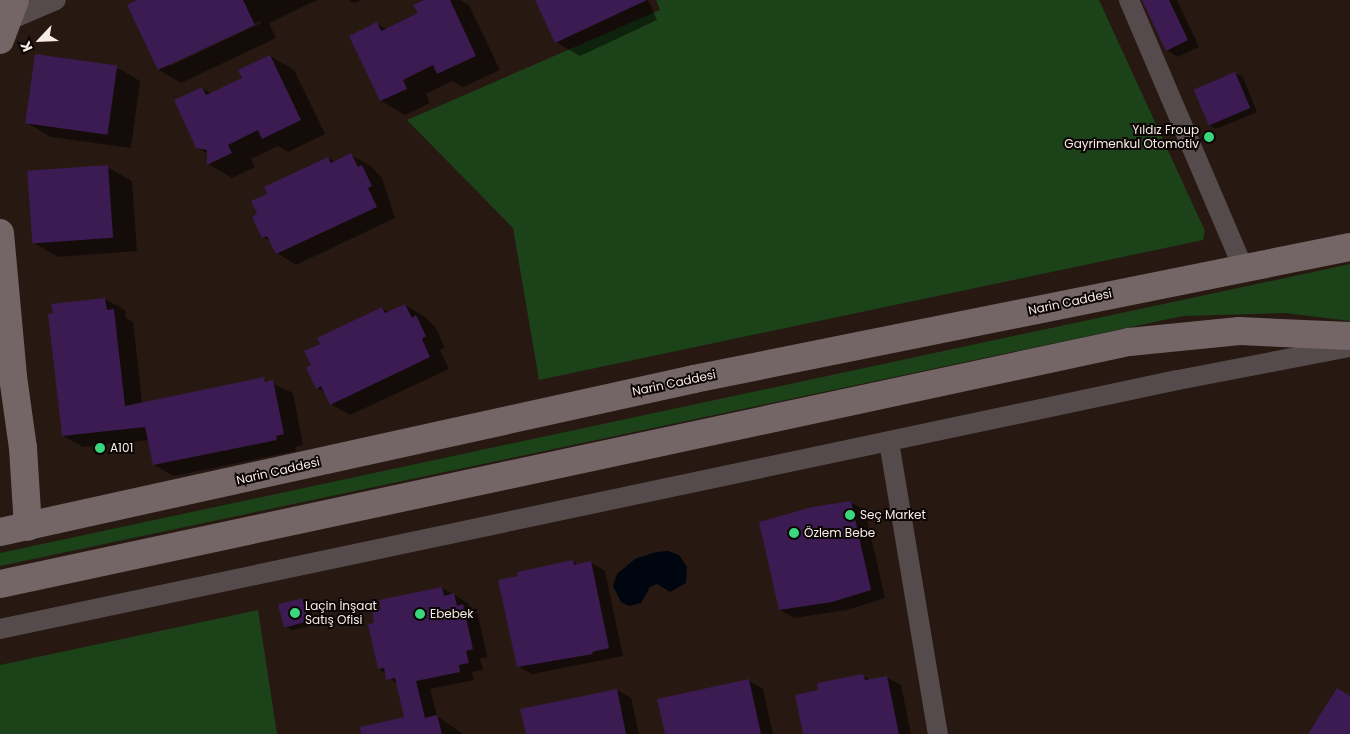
<!DOCTYPE html>
<meta charset="utf-8">
<style>
body{margin:0}
#map{position:relative;width:1350px;height:734px;overflow:hidden;background:#271811;font-family:Poppins,sans-serif}
div>[style]{position:absolute}
.green>*{inset:0;background:#1b4219}
.water>*{inset:0;background:#00060f}
.shadow>*{inset:0;background:#0007}
.building>*{inset:0;background:#3b1b52;transform-origin:0 0}
.street>*{height:20px;margin:-10px;padding:0 10px;transform-origin:10px;border-radius:10px;background:#554b4c}
.secondary>*{height:28px;margin:-14px;padding:0 14px;transform-origin:14px;border-radius:14px;background:#746567}
.dots>*{width:14px;height:14px;translate:-50% -50%;box-sizing:border-box;border:2px solid #0b0504;border-radius:50%}
span{translate:-50% -50%;white-space:nowrap;text-align:center;line-height:1.15;-webkit-text-stroke:4px #0b0504;paint-order:stroke}
.poi-label{font-size:12px;color:#f8ece7}
.right{translate:-100% -50%;text-align:right}
.left{translate:0 -50%;text-align:left}
.street-label{font-size:12px;color:#f8ece7}
.north{position:absolute;left:15px;top:15px;width:50px;height:50px;-webkit-text-stroke:4px #0b0504;paint-order:stroke;rotate:245deg;font-size:14px;font-weight:700;line-height:20px;text-align:center;color:#f8ece7}
.north::after{content:'';display:block;margin:auto;width:18px;height:22px;background:#f8ece7;clip-path:polygon(50% 0,100% 100%,50% 72%,0 100%)}
</style>
<div id="map">
<div class="green">
<i style="clip-path:polygon(656px 0,1099px 0,1205px 231px,1203px 240px,539px 380px,513px 228px,407px 120px,660px 10px)"></i>
<i style="clip-path:polygon(1350px 264px,1350px 321px,1285px 313px,1183px 316px,0 566px,0 553px)"></i>
<i style="clip-path:polygon(258px 610px,277px 734px,0 734px,0 665px)"></i>
</div>
<div class="water">
<i style="clip-path:polygon(656px 552px,668px 551px,679px 555px,687px 567px,686px 583px,670px 592px,657px 584px,650px 587px,641px 603px,629px 606px,621px 602px,613px 586px,617px 574px,635px 559px)"></i>
</div>
<div class="shadow">
<i style="clip-path:polygon(evenodd,140px 0,317px 0,269px 23px,276px 38px,181px 83px,159px 70px,140px 0,260px 21px,261px 23px,170px 66px,170px 63px,260px 21px)"></i>
<i style="clip-path:polygon(349px 0,361px 0,354px 3px)"></i>
<i style="clip-path:polygon(427px 0,460px 0,469px 5px,500px 70px,463px 87px,452px 81px,426px 94px,430px 103px,405px 115px,381px 101px,377px 24px,387px 29px,419px 14px)"></i>
<i style="clip-path:polygon(536px 0,648px 0,657px 20px,580px 56px,556px 42px)"></i>
<i style="clip-path:polygon(1143px 0,1177px 0,1199px 47px,1178px 57px,1167px 50px)"></i>
<i style="clip-path:polygon(270px 56px,294px 70px,325px 134px,288px 152px,278px 146px,251px 159px,255px 167px,232px 178px,208px 164px,208px 154px,197px 147px,202px 88px,212px 94px,244px 79px)"></i>
<i style="clip-path:polygon(116px 67px,140px 81px,131px 148px,51px 137px,27px 123px)"></i>
<i style="clip-path:polygon(1235px 73px,1243px 77px,1257px 112px,1216px 129px,1209px 125px)"></i>
<i style="clip-path:polygon(351px 155px,371px 166px,382px 178px,395px 218px,296px 265px,277px 253px,272px 242px,263px 237px,259px 215px,268px 194px,328px 158px,336px 162px)"></i>
<i style="clip-path:polygon(107px 167px,132px 181px,137px 251px,58px 257px,34px 243px)"></i>
<i style="clip-path:polygon(105px 299px,125px 310px,126px 318px,133px 322px,142px 403px,263px 379px,293px 393px,303px 445px,295px 447px,296px 451px,174px 476px,154px 465px,149px 440px,83px 447px,63px 436px,53px 305px)"></i>
<i style="clip-path:polygon(405px 305px,425px 317px,436px 328px,445px 348px,440px 350px,449px 369px,350px 415px,330px 404px,326px 393px,317px 388px,313px 366px,322px 345px,382px 308px,389px 313px)"></i>
<i style="clip-path:polygon(851px 502px,865px 511px,885px 598px,847px 610px,794px 618px,780px 610px)"></i>
<i style="clip-path:polygon(573px 562px,578px 565px,590px 562px,605px 571px,623px 656px,532px 674px,518px 666px,500px 581px)"></i>
<i style="clip-path:polygon(442px 588px,468px 603px,470px 609px,478px 614px,487px 657px,480px 659px,483px 670px,472px 672px,474px 680px,430px 689px,437px 716px,463px 734px,371px 734px,405px 717px,398px 685px,379px 669px,376px 624px,382px 610px)"></i>
<i style="clip-path:polygon(302px 599px,309px 603px,314px 625px,292px 630px,284px 626px)"></i>
<i style="clip-path:polygon(863px 676px,871px 680px,886px 677px,901px 685px,911px 734px,804px 734px,820px 691px)"></i>
<i style="clip-path:polygon(748px 680px,763px 689px,773px 734px,666px 734px)"></i>
<i style="clip-path:polygon(617px 690px,631px 698px,639px 734px,527px 734px)"></i>
</div>
<div class="building">
<i style="clip-path:polygon(137px 0,243px 0,255px 25px,158px 70px,127px 5px)"></i>
<i style="clip-path:polygon(424px 0,450px 0,476px 56px,437px 74px,433px 65px,403px 80px,407px 89px,380px 101px,349px 36px,377px 22px,381px 31px,418px 13px,413px 5px)"></i>
<i style="clip-path:polygon(535px 0,647px 0,555px 43px)"></i>
<i style="clip-path:polygon(1142px 0,1169px 0,1188px 40px,1166px 51px)"></i>
<i style="left:35px;top:54px;width:83px;height:70px;rotate:8deg"></i>
<i style="clip-path:polygon(270px 55px,301px 120px,262px 139px,258px 130px,228px 145px,232px 153px,207px 165px,207px 150px,196px 148px,174px 100px,202px 87px,206px 95px,242px 78px,238px 70px)"></i>
<i style="left:1235px;top:72px;width:39px;height:45px;rotate:67deg"></i>
<i style="clip-path:polygon(351px 153px,358px 167px,362px 165px,372px 186px,368px 188px,377px 207px,276px 254px,267px 236px,262px 238px,252px 217px,257px 214px,251px 201px,267px 194px,264px 187px,328px 157px,331px 163px)"></i>
<i style="left:108px;top:165px;width:73px;height:81px;rotate:86deg"></i>
<i style="clip-path:polygon(105px 298px,107px 310px,114px 309px,125px 406px,264px 377px,265px 382px,273px 380px,284px 434px,276px 436px,277px 440px,153px 465px,145px 427px,62px 436px,48px 314px,53px 313px,51px 304px)"></i>
<i style="clip-path:polygon(405px 304px,412px 318px,416px 315px,426px 336px,422px 339px,430px 357px,330px 405px,321px 386px,316px 389px,306px 368px,311px 365px,304px 351px,320px 344px,317px 338px,382px 307px,385px 313px)"></i>
<i style="clip-path:polygon(851px 501px,871px 590px,832px 602px,779px 610px,759px 522px,812px 507px)"></i>
<i style="clip-path:polygon(573px 560px,574px 565px,591px 561px,609px 648px,592px 652px,593px 654px,517px 667px,498px 580px,518px 576px,517px 572px)"></i>
<i style="clip-path:polygon(442px 587px,444px 596px,454px 593px,457px 606px,463px 604px,473px 649px,466px 651px,469px 663px,459px 665px,460px 672px,416px 681px,425px 718px,437px 715px,442px 734px,361px 734px,360px 727px,404px 717px,395px 678px,386px 680px,384px 668px,378px 669px,368px 624px,374px 623px,372px 611px,381px 609px,379px 600px)"></i>
<i style="left:302px;top:598px;width:24px;height:25px;rotate:75deg"></i>
<i style="clip-path:polygon(863px 674px,865px 680px,887px 676px,899px 734px,803px 734px,795px 695px,818px 690px,817px 683px)"></i>
<i style="clip-path:polygon(749px 679px,761px 734px,665px 734px,657px 699px)"></i>
<i style="clip-path:polygon(1337px 688px,1350px 696px,1350px 734px,1308px 734px)"></i>
<i style="clip-path:polygon(617px 689px,626px 734px,526px 734px,520px 709px)"></i>
</div>
<div class="street">
<i style="left:1129px;top:0;width:290px;rotate:66.9deg"></i>
<i style="left:7px;top:21px;width:53px;rotate:-23.2deg"></i>
<i style="left:889px;top:442px;width:296px;rotate:80.5deg"></i>
<i style="left:0;top:629px;width:1204px;rotate:-11.94deg"></i>
<i style="left:1178px;top:380px;width:175px;rotate:-10.9deg"></i>
</div>
<div class="secondary">
<i style="left:0;top:40px;width:43px;rotate:-69.4deg"></i>
<i style="left:0;top:233px;width:145px;rotate:84.8deg"></i>
<i style="left:13px;top:377px;width:72px;rotate:82deg"></i>
<i style="left:23px;top:448px;width:79px;rotate:86.4deg"></i>
<i style="left:0;top:532px;width:711px;rotate:-12.43deg"></i>
<i style="left:694px;top:379px;width:669px;rotate:-11.38deg"></i>
<i style="left:0;top:584px;width:1155px;rotate:-12.1deg"></i>
<i style="left:1129px;top:342px;width:111px;rotate:-5.7deg"></i>
<i style="left:1239px;top:331px;width:111px;rotate:2.6deg"></i>
</div>
<div class="dots">
<i style="left:1209px;top:137px;background:#3ad77f"></i>
<i style="left:100px;top:448px;background:#3ad77f"></i>
<i style="left:850px;top:515px;background:#3ad77f"></i>
<i style="left:794px;top:533px;background:#3ad77f"></i>
<i style="left:295px;top:613px;background:#3ad77f"></i>
<i style="left:420px;top:614px;background:#3ad77f"></i>
</div>
<div class="poi-label">
<span class="right" style="left:1199px;top:137px">Yıldız Froup<br>Gayrimenkul Otomotiv</span>
<span class="left" style="left:110px;top:448px">A101</span>
<span class="left" style="left:860px;top:515px">Seç Market</span>
<span class="left" style="left:804px;top:533px">Özlem Bebe</span>
<span class="left" style="left:305px;top:613px">Laçin İnşaat<br>Satış Ofisi</span>
<span class="left" style="left:430px;top:614px">Ebebek</span>
</div>
<div class="street-label">
<span style="left:1070px;top:302px;rotate:-12deg">Narin Caddesi</span>
<span style="left:674px;top:383px;rotate:-12deg">Narin Caddesi</span>
<span style="left:278px;top:471px;rotate:-13deg">Narin Caddesi</span>
</div>
<div class="north">K</div>
</div>
